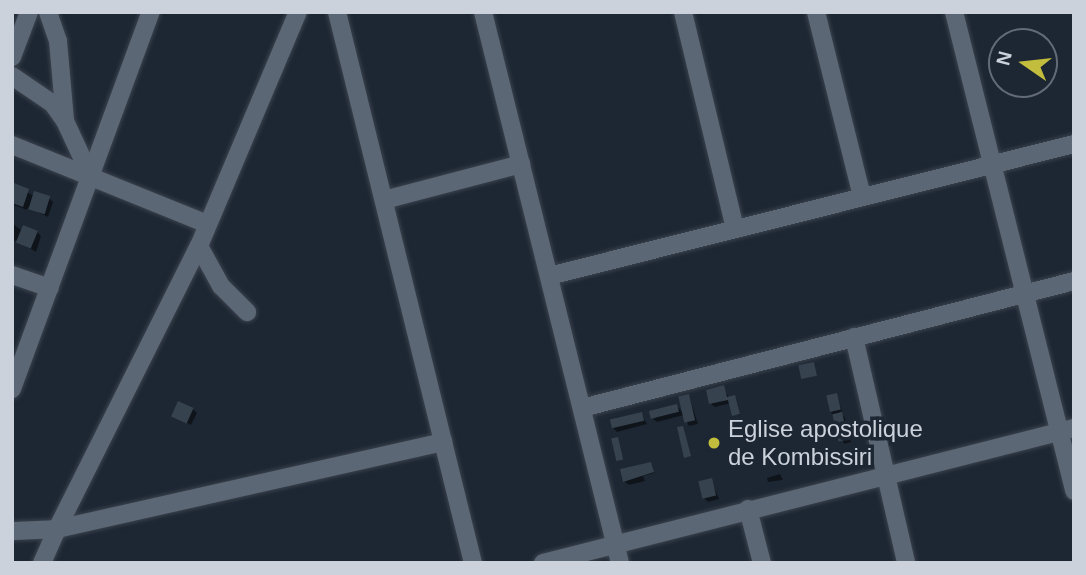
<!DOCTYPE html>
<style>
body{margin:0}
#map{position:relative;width:1086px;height:575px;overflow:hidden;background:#1d2733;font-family:Arial,sans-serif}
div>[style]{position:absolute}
.shadow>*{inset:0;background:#0007}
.building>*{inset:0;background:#37424f;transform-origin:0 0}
.roads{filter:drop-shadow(0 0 2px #3a424d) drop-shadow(0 0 2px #3a424d)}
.minor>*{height:18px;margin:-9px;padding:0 9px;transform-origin:9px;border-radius:9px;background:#5c6775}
.dots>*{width:19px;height:19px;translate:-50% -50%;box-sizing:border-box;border:4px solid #1d2733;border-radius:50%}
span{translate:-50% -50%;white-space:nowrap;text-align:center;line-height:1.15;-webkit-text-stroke:7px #1d2733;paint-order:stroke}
.poi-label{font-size:24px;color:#ccd2db}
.left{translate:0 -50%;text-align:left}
.frame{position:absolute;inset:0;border:14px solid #ccd2db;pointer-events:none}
.north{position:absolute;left:988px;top:28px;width:70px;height:70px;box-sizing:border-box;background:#1d2733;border:2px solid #636b76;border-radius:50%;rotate:284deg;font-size:19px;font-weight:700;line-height:28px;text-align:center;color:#ccd2db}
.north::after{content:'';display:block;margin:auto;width:24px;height:32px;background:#c3bd3e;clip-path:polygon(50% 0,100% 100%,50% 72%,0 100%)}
</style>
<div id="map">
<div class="shadow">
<i style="clip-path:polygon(15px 186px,34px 196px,49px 198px,53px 202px,48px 217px,28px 207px,27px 210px,14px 205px)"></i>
<i style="clip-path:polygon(12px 223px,22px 231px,37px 232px,41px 236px,36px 252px,16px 240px,12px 243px)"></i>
<i style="clip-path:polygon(723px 387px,729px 398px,736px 398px,740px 415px,734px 415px,731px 403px,715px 407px,711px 404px)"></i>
<i style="clip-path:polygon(837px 395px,842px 411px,839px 412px,845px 418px,851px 442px,844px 444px,831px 412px)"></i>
<i style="clip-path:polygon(689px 396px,698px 424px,689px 426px,684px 415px,657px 422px,653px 419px,677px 406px,683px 413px)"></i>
<i style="clip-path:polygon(193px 409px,197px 413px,191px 425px,173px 415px)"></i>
<i style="clip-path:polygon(641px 414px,647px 424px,617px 432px,613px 428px)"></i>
<i style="clip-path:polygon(651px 464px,654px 473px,643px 476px,645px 481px,629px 485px,625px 482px,622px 470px)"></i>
<i style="clip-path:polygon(780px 474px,783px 480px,768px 482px,767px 478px)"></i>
<i style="clip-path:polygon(711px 480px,719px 499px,708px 502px,704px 498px)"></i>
</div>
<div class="building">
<i style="clip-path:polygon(14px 183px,29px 189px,23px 207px,12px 203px)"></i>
<i style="left:34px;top:191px;width:17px;height:19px;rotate:17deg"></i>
<i style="left:23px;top:225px;width:16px;height:19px;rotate:22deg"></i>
<i style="left:814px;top:362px;width:14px;height:16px;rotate:78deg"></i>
<i style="clip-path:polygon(724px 385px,727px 397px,735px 395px,740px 414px,732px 416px,728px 400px,709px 404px,706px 390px)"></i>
<i style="left:837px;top:393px;width:17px;height:11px;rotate:77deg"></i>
<i style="left:689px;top:394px;width:27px;height:11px;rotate:77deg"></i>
<i style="left:178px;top:401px;width:17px;height:17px;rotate:24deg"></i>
<i style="left:677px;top:404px;width:8px;height:29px;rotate:76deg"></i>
<i style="left:642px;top:412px;width:9px;height:33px;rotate:77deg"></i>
<i style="left:842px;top:412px;width:28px;height:10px;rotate:77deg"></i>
<i style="clip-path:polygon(683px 426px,691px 456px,684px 458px,677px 427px)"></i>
<i style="left:618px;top:437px;width:23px;height:7px;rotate:77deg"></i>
<i style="clip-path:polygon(651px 462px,654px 472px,623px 482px,620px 469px)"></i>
<i style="left:712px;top:478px;width:18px;height:14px;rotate:77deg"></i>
</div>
<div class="roads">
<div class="minor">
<i style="left:48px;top:12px;width:31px;rotate:71deg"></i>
<i style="left:58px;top:41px;width:78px;rotate:84.9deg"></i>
<i style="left:337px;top:12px;width:568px;rotate:76.14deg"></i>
<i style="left:483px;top:12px;width:568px;rotate:76.04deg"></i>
<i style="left:683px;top:12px;width:223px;rotate:76.5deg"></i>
<i style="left:816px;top:12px;width:190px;rotate:76deg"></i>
<i style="left:954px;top:12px;width:494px;rotate:75.9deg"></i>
<i style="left:12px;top:57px;width:48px;rotate:-69.3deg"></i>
<i style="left:12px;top:76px;width:50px;rotate:34.3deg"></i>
<i style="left:53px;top:104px;width:21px;rotate:55deg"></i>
<i style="left:65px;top:121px;width:62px;rotate:65.1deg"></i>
<i style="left:12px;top:145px;width:211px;rotate:22deg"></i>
<i style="left:384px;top:200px;width:142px;rotate:-14.7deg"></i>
<i style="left:199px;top:246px;width:46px;rotate:61.2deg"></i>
<i style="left:221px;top:286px;width:37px;rotate:45deg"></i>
<i style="left:12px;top:275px;width:40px;rotate:18.9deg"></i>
<i style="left:549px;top:276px;width:541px;rotate:-14.11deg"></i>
<i style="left:854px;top:337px;width:232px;rotate:77deg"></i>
<i style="left:12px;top:389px;width:402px;rotate:-69.8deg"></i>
<i style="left:582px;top:408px;width:508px;rotate:-14.47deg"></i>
<i style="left:748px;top:509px;width:56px;rotate:75.5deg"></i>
<i style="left:12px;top:531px;width:45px;rotate:-2.5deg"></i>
<i style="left:57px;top:529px;width:317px;rotate:-63.4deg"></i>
<i style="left:199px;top:246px;width:254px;rotate:-67.1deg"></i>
<i style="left:42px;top:563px;width:37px;rotate:-66deg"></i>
<i style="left:57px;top:529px;width:396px;rotate:-12.7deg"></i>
<i style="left:543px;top:563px;width:548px;rotate:-14.26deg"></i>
</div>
</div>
<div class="dots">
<i style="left:714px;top:443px;background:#c3bd3e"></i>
</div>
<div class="poi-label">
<span class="left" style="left:728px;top:443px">Eglise apostolique<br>de Kombissiri</span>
</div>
<div class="frame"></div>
<div class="north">N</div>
</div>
